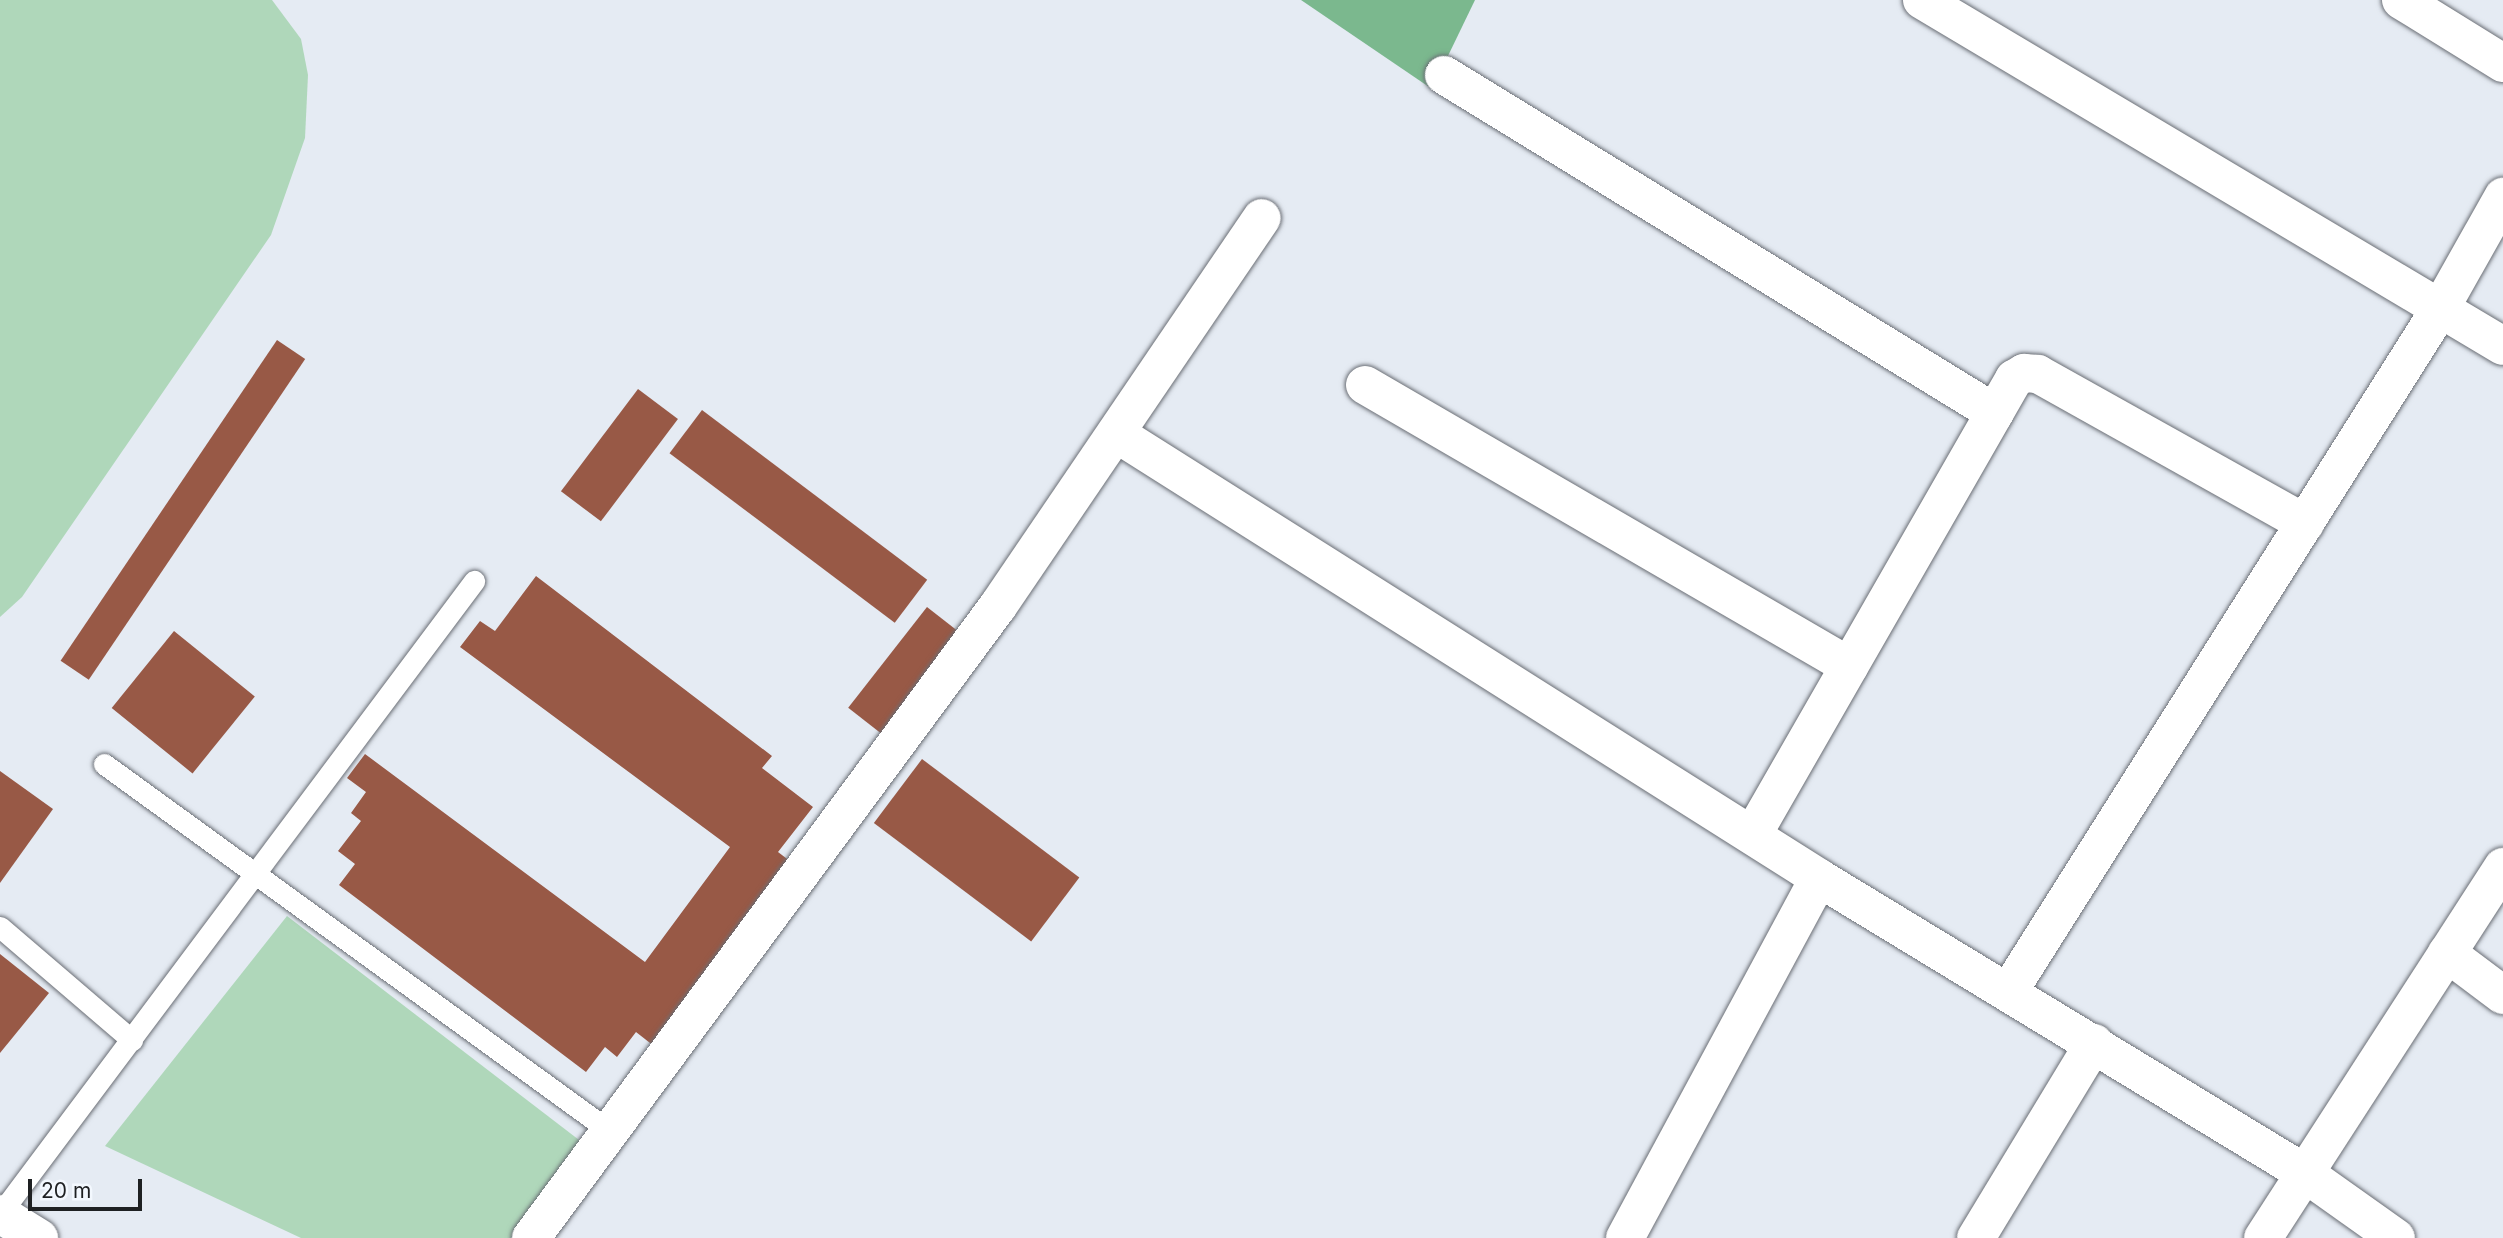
<!DOCTYPE html>
<style>
body{margin:0}
#map{position:relative;width:2503px;height:1238px;overflow:hidden;background:#e5ebf3;font-family:Inter,sans-serif}
div>[style]{position:absolute}
.green>*{inset:0;background:#afd7ba}
.forest>*{inset:0;background:#7bb88e}
.building>*{inset:0;background:#985946;transform-origin:0 0}
.roads{filter:drop-shadow(0 0 2px #6a6e75) drop-shadow(0 0 2px #6a6e75)}
.service>*{height:21px;margin:-10.5px;padding:0 10.5px;transform-origin:10.5px;border-radius:10.5px;background:#fff}
.minor>*{height:38px;margin:-19px;padding:0 19px;transform-origin:19px;border-radius:19px;background:#fff}
.tertiary>*{height:38px;margin:-19px;padding:0 19px;transform-origin:19px;border-radius:19px;background:#fff}
span{translate:-50% -50%;white-space:nowrap;text-align:center;line-height:1.15;-webkit-text-stroke:7px #f3f8fe;paint-order:stroke}
.scale{position:absolute;left:28px;top:1179px;width:114px;height:32px;box-sizing:border-box;border:4px solid #1e2022;border-top:0;padding-left:9px;font-size:21px;line-height:24px;white-space:nowrap;color:#1e2022;-webkit-text-stroke:5px #f3f8fe;paint-order:stroke}
</style>
<div id="map">
<div class="green">
<i style="clip-path:polygon(0 0,272px 0,301px 39px,308px 75px,305px 138px,271px 235px,22px 597px,0 617px)"></i>
<i style="clip-path:polygon(287px 916px,583px 1143px,517px 1238px,301px 1238px,105px 1146px)"></i>
</div>
<div class="forest">
<i style="clip-path:polygon(1301px 0,1475px 0,1432px 89px)"></i>
</div>
<div class="building">
<i style="left:277px;top:340px;width:34px;height:387px;rotate:34deg"></i>
<i style="left:638px;top:389px;width:50px;height:128px;rotate:37deg"></i>
<i style="left:702px;top:410px;width:282px;height:54px;rotate:37deg"></i>
<i style="clip-path:polygon(536px 576px,772px 756px,762px 768px,813px 807px,778px 852px,799px 868px,659px 1050px,636px 1032px,617px 1057px,605px 1047px,586px 1072px,339px 885px,355px 864px,338px 851px,361px 821px,351px 813px,366px 792px,347px 778px,365px 754px,645px 962px,730px 847px,460px 647px,480px 621px,495px 631px)"></i>
<i style="left:927px;top:607px;width:54px;height:128px;rotate:38deg"></i>
<i style="left:174px;top:631px;width:104px;height:99px;rotate:39deg"></i>
<i style="left:922px;top:759px;width:197px;height:80px;rotate:37deg"></i>
<i style="clip-path:polygon(0 771px,53px 809px,0 883px)"></i>
<i style="clip-path:polygon(0 954px,49px 993px,0 1053px)"></i>
</div>
<div class="roads">
<div class="service">
<i style="left:104px;top:764px;width:621px;rotate:35.97deg"></i>
<i style="left:0;top:927px;width:174px;rotate:40.6deg"></i>
<i style="left:0;top:1214px;width:791px;rotate:-53.17deg"></i>
</div>
<div class="minor">
<i style="left:1922px;top:0;width:676px;rotate:30.77deg"></i>
<i style="left:2401px;top:0;width:120px;rotate:31.7deg"></i>
<i style="left:1444px;top:75px;width:646px;rotate:31.53deg"></i>
<i style="left:1365px;top:385px;width:560px;rotate:30.14deg"></i>
<i style="left:1117px;top:434px;width:831px;rotate:32.31deg"></i>
<i style="left:1819px;top:878px;width:566px;rotate:31.28deg"></i>
<i style="left:2303px;top:1172px;width:114px;rotate:35.4deg"></i>
<i style="left:1753px;top:834px;width:525px;rotate:-60.16deg"></i>
<i style="left:2014px;top:379px;width:12px;rotate:-31deg"></i>
<i style="left:2024px;top:373px;width:14px;rotate:4deg"></i>
<i style="left:2038px;top:374px;width:306px;rotate:29.2deg"></i>
<i style="left:2447px;top:953px;width:70px;rotate:36.9deg"></i>
<i style="left:2009px;top:991px;width:807px;rotate:-57.71deg"></i>
<i style="left:2440px;top:309px;width:129px;rotate:-60.6deg"></i>
<i style="left:531px;top:1238px;width:786px;rotate:-53.54deg"></i>
<i style="left:998px;top:606px;width:469px;rotate:-55.8deg"></i>
<i style="left:1625px;top:1238px;width:409px;rotate:-61.7deg"></i>
<i style="left:1976px;top:1238px;width:228px;rotate:-58.8deg"></i>
<i style="left:2263px;top:1238px;width:442px;rotate:-57.1deg"></i>
</div>
<div class="tertiary">
<i style="left:0;top:1214px;width:46px;rotate:31.6deg"></i>
</div>
</div>
<div class="scale">20 m</div>
</div>
